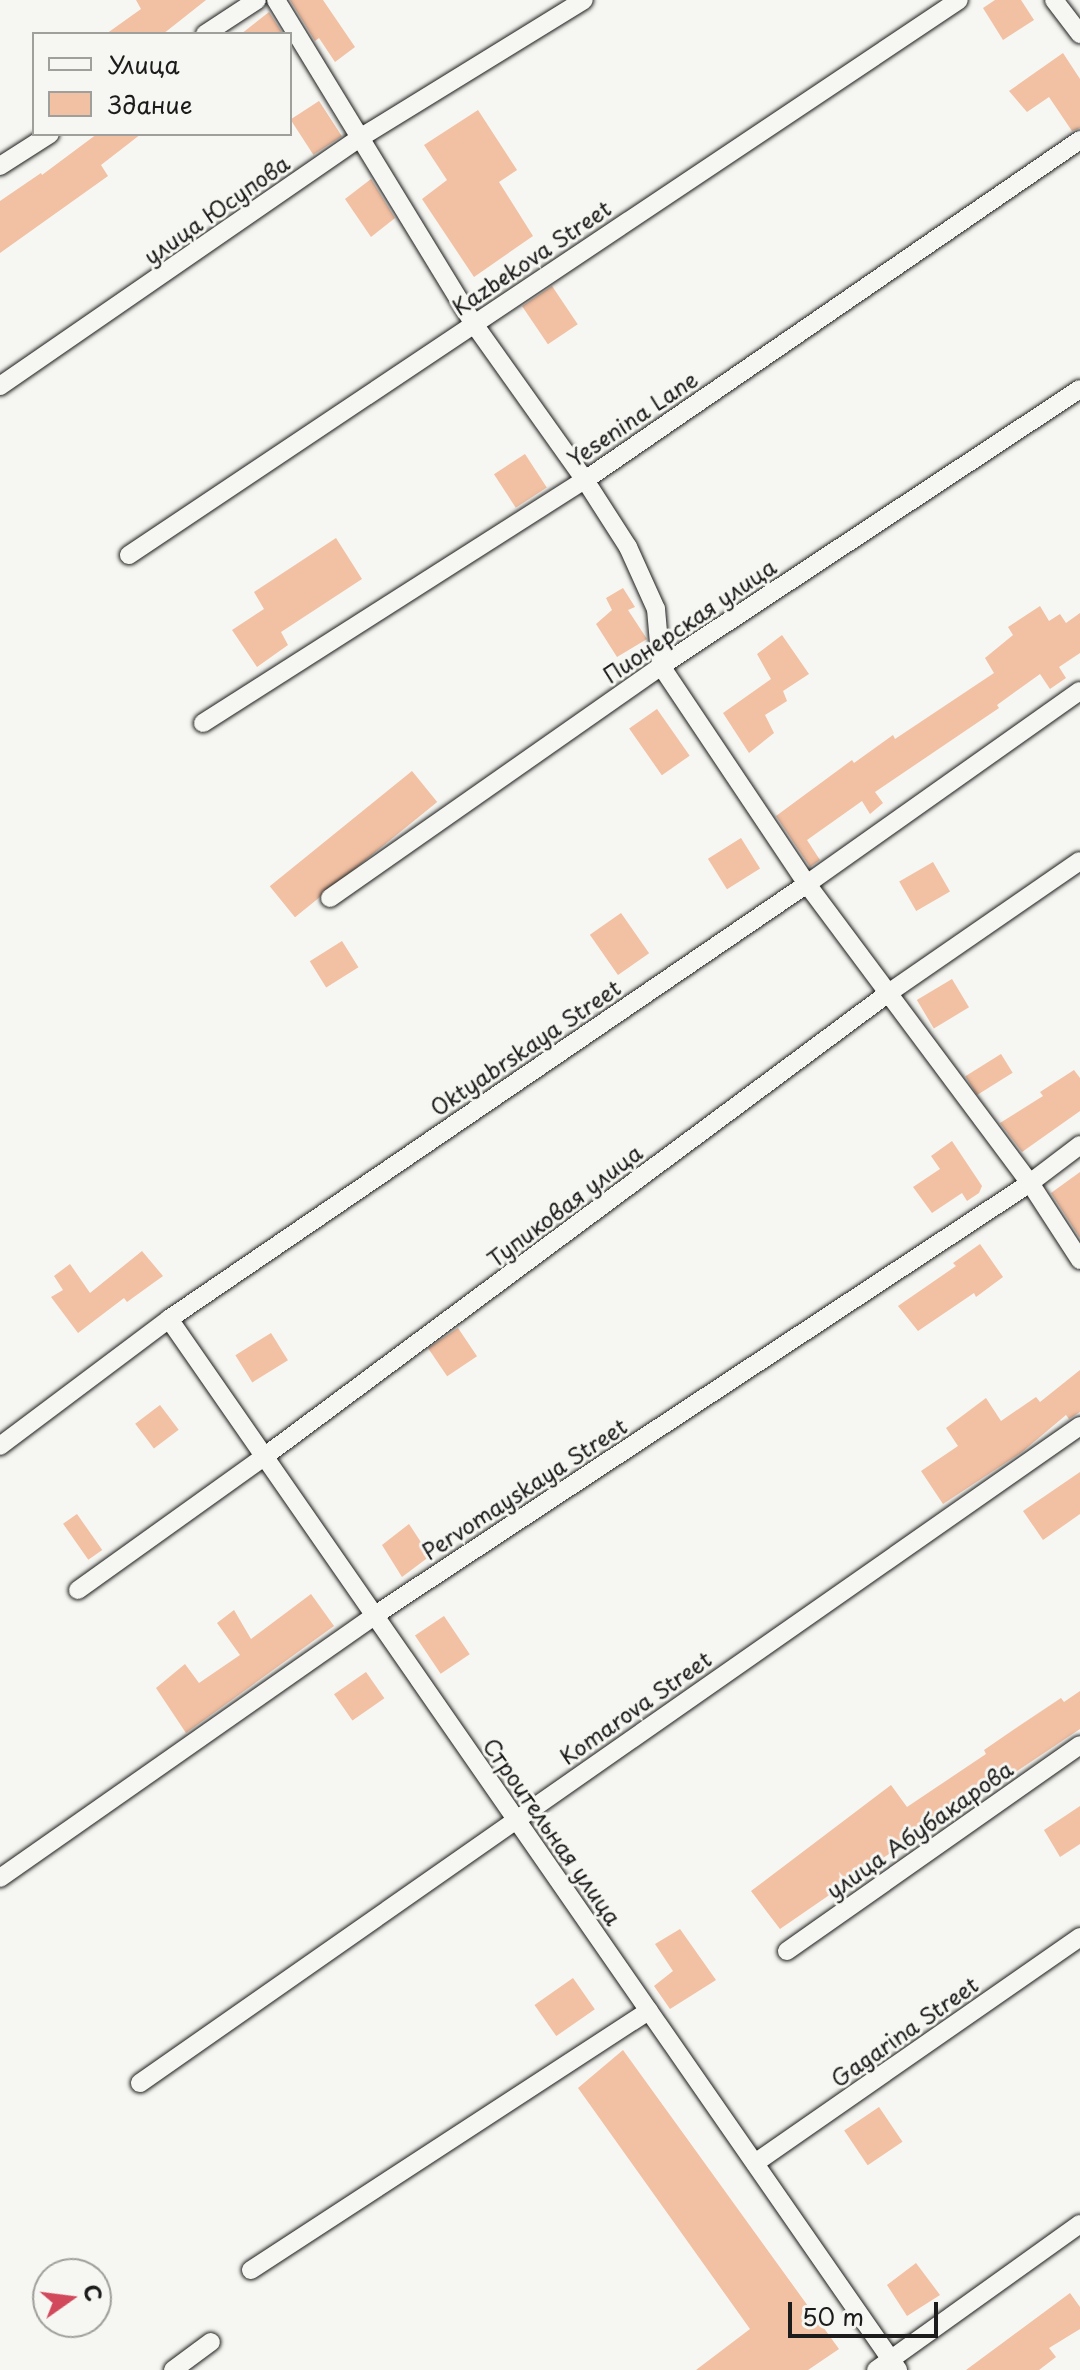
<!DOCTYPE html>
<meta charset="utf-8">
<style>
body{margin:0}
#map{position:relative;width:1080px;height:2370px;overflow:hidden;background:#f6f6f2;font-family:"Playpen Sans",sans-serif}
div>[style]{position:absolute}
.building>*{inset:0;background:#f2c0a3;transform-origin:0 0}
.roads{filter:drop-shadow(0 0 2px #1c1c1c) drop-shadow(0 0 2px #1c1c1c)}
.street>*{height:18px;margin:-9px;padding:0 9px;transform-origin:9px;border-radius:9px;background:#f6f6f2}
span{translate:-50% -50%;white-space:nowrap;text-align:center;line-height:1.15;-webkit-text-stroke:6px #f6f6f2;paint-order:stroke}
.street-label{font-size:22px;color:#1c1c1c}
.legend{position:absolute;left:32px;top:32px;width:260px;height:104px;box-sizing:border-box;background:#f6f6f2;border:2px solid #9f9f9c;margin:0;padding:10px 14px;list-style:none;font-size:24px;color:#1c1c1c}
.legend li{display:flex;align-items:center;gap:16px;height:40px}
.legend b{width:40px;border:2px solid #9f9f9c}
.north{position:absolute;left:32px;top:2258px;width:80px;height:80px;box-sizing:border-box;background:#f6f6f2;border:2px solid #9f9f9c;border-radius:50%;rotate:76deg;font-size:22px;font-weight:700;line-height:32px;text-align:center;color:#1c1c1c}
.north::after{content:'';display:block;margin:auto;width:28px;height:36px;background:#d1495b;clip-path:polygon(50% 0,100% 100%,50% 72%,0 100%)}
.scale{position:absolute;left:788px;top:2302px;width:150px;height:36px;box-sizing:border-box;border:4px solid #1c1c1c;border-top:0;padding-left:10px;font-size:24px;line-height:28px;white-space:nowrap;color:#1c1c1c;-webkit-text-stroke:6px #f6f6f2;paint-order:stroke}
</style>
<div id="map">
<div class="building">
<i style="clip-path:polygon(136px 0,206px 0,163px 34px,106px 34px,141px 9px)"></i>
<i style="clip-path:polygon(290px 0,323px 0,355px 47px,335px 62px,319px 38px,315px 41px)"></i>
<i style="clip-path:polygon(995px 0,1021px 0,1034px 20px,1003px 40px,983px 8px)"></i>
<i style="clip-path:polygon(269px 12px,283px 34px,241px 34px)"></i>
<i style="clip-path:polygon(1063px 53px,1080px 79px,1080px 128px,1072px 131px,1049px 97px,1027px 112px,1009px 91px)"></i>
<i style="left:319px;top:101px;width:42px;height:34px;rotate:57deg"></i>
<i style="clip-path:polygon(478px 110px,517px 170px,499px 182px,533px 236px,474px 277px,422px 199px,447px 180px,424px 145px)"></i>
<i style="clip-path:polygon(97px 134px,141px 134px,101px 165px,108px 176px,0 253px,0 201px,41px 173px,42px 175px)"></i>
<i style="clip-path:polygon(371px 179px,395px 218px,371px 237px,345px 199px)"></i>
<i style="left:552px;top:286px;width:46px;height:36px;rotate:56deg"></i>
<i style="left:525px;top:454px;width:40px;height:37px;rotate:57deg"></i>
<i style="clip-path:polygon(336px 538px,362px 579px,281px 632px,288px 645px,257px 667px,232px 630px,264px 609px,254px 592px)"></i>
<i style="clip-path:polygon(623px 588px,635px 607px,628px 610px,647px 639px,617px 657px,596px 624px,612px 610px,606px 598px)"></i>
<i style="clip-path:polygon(1040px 606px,1049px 621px,1060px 614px,1066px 623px,1080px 613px,1080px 653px,1059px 667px,1066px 678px,1050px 689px,1040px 674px,997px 705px,999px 708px,875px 792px,883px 803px,870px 814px,862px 801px,807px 840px,820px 860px,810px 867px,776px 816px,852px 760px,854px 763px,893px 735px,895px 739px,994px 673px,985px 658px,1013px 635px,1008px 627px)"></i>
<i style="clip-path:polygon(782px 635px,809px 674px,783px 691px,787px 701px,765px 715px,774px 733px,749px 753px,723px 713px,771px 679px,757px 654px)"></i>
<i style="left:657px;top:709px;width:57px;height:34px;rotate:55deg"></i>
<i style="left:412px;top:771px;width:40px;height:183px;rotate:51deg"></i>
<i style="left:741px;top:838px;width:36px;height:39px;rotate:58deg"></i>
<i style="left:933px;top:862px;width:34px;height:39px;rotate:60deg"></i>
<i style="left:621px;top:913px;width:49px;height:38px;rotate:55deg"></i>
<i style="left:342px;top:941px;width:31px;height:38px;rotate:58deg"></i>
<i style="left:952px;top:979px;width:33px;height:41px;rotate:59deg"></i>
<i style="left:1001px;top:1054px;width:22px;height:42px;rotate:58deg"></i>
<i style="clip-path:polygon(1074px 1070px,1080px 1078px,1080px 1111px,1022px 1152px,1000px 1123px,1043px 1096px,1040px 1092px)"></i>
<i style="clip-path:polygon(952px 1141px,982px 1186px,979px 1193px,967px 1201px,962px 1193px,932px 1213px,913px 1187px,940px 1169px,931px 1156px)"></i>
<i style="clip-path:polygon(1080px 1172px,1080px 1238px,1051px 1193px)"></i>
<i style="clip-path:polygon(980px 1244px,1003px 1277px,976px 1297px,974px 1293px,918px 1331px,898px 1306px,956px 1266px,953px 1263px)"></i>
<i style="clip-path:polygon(142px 1251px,163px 1276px,127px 1302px,124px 1298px,78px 1333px,51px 1297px,63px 1290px,54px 1276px,70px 1264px,90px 1293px)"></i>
<i style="left:458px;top:1328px;width:34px;height:36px;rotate:56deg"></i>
<i style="left:271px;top:1333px;width:32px;height:42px;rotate:58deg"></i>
<i style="clip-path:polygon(1080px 1370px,1080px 1412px,1069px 1419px,1066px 1415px,1022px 1452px,943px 1504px,921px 1471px,958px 1446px,946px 1428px,986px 1398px,1001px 1421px,1036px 1397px,1040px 1402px)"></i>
<i style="left:160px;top:1405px;width:31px;height:31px;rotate:53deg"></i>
<i style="clip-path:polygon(1080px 1472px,1080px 1514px,1043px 1540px,1023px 1511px)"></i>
<i style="left:77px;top:1514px;width:44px;height:17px;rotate:55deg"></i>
<i style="clip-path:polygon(409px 1524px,430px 1556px,402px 1577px,382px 1545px)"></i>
<i style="clip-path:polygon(311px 1594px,334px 1626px,186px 1733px,156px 1688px,185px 1664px,199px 1683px,240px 1655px,217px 1623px,234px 1610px,251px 1639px)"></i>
<i style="left:444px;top:1616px;width:46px;height:35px;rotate:56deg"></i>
<i style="left:366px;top:1672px;width:32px;height:39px;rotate:55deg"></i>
<i style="clip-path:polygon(1080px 1691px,1080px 1729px,962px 1808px,960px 1805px,780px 1929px,751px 1891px,891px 1785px,907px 1807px,986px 1754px,984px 1750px,1016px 1728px,1061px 1698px,1064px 1702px)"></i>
<i style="clip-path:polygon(1080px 1806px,1080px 1844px,1060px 1857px,1044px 1830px)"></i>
<i style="clip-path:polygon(680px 1929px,716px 1980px,670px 2009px,654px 1986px,673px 1971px,655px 1944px)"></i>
<i style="left:573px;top:1978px;width:38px;height:47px;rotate:55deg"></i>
<i style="clip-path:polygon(623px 2050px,839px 2349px,808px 2370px,696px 2370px,750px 2329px,578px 2088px)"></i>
<i style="left:879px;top:2107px;width:42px;height:42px;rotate:56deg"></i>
<i style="clip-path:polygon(916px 2263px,940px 2295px,907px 2316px,887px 2285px)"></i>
<i style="clip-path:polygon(1070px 2293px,1080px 2307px,1080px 2329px,1049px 2348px,1056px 2357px,1039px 2370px,966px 2370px)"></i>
</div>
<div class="roads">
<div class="street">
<i style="left:276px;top:0;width:380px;rotate:58.6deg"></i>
<i style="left:474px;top:324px;width:191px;rotate:54.6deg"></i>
<i style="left:585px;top:480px;width:80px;rotate:57.3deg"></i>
<i style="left:628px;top:547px;width:68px;rotate:65.7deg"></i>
<i style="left:656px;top:609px;width:57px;rotate:85deg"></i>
<i style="left:661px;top:666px;width:262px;rotate:56.2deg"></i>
<i style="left:807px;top:884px;width:373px;rotate:53.3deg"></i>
<i style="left:1030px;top:1183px;width:92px;rotate:57deg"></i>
<i style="left:1054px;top:0;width:43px;rotate:52.6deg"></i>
<i style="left:205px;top:34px;width:62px;rotate:-33.2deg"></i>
<i style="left:0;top:166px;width:59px;rotate:-32.6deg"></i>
<i style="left:0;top:386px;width:441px;rotate:-34.6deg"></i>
<i style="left:363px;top:136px;width:259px;rotate:-31.6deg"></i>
<i style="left:129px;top:555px;width:998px;rotate:-33.77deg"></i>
<i style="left:203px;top:723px;width:453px;rotate:-32.5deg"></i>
<i style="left:585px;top:480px;width:601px;rotate:-34.48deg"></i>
<i style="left:330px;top:898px;width:404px;rotate:-35deg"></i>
<i style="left:661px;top:666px;width:502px;rotate:-33.47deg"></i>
<i style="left:169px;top:1319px;width:1279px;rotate:55.25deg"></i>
<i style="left:0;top:1446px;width:211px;rotate:-36.9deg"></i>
<i style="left:169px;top:1319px;width:772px;rotate:-34.29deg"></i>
<i style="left:807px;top:884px;width:334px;rotate:-35.3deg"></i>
<i style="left:78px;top:1590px;width:230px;rotate:-35.6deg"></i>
<i style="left:265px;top:1456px;width:775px;rotate:-36.6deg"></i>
<i style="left:887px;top:994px;width:234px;rotate:-34.6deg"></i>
<i style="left:0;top:1878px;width:458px;rotate:-35deg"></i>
<i style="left:375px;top:1615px;width:785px;rotate:-33.41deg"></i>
<i style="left:1030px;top:1183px;width:63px;rotate:-37.2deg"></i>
<i style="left:787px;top:1951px;width:358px;rotate:-35.1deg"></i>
<i style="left:140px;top:2083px;width:1147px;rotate:-34.95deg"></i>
<i style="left:755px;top:2163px;width:396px;rotate:-34.8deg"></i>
<i style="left:251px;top:2270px;width:475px;rotate:-33.1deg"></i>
<i style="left:173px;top:2370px;width:47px;rotate:-36.4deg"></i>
<i style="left:876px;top:2370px;width:251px;rotate:-35.6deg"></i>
</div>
</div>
<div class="street-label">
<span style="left:216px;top:209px;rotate:-35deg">улица Юсупова</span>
<span style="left:531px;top:257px;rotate:-34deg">Kazbekova Street</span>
<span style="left:632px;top:418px;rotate:-34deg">Yesenina Lane</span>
<span style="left:689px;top:620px;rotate:-34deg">Пионерская улица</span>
<span style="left:525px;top:1047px;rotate:-34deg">Oktyabrskaya Street</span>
<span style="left:564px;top:1205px;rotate:-37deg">Тупиковая улица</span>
<span style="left:524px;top:1488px;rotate:-33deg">Pervomayskaya Street</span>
<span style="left:635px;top:1707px;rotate:-35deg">Komarova Street</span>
<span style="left:919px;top:1829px;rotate:-35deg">улица Абубакарова</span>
<span style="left:553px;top:1831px;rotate:55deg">Строительная улица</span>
<span style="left:904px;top:2031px;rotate:-35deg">Gagarina Street</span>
</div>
<ul class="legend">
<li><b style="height:10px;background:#f6f6f2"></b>Улица</li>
<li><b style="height:22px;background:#f2c0a3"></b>Здание</li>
</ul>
<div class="north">С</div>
<div class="scale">50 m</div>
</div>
